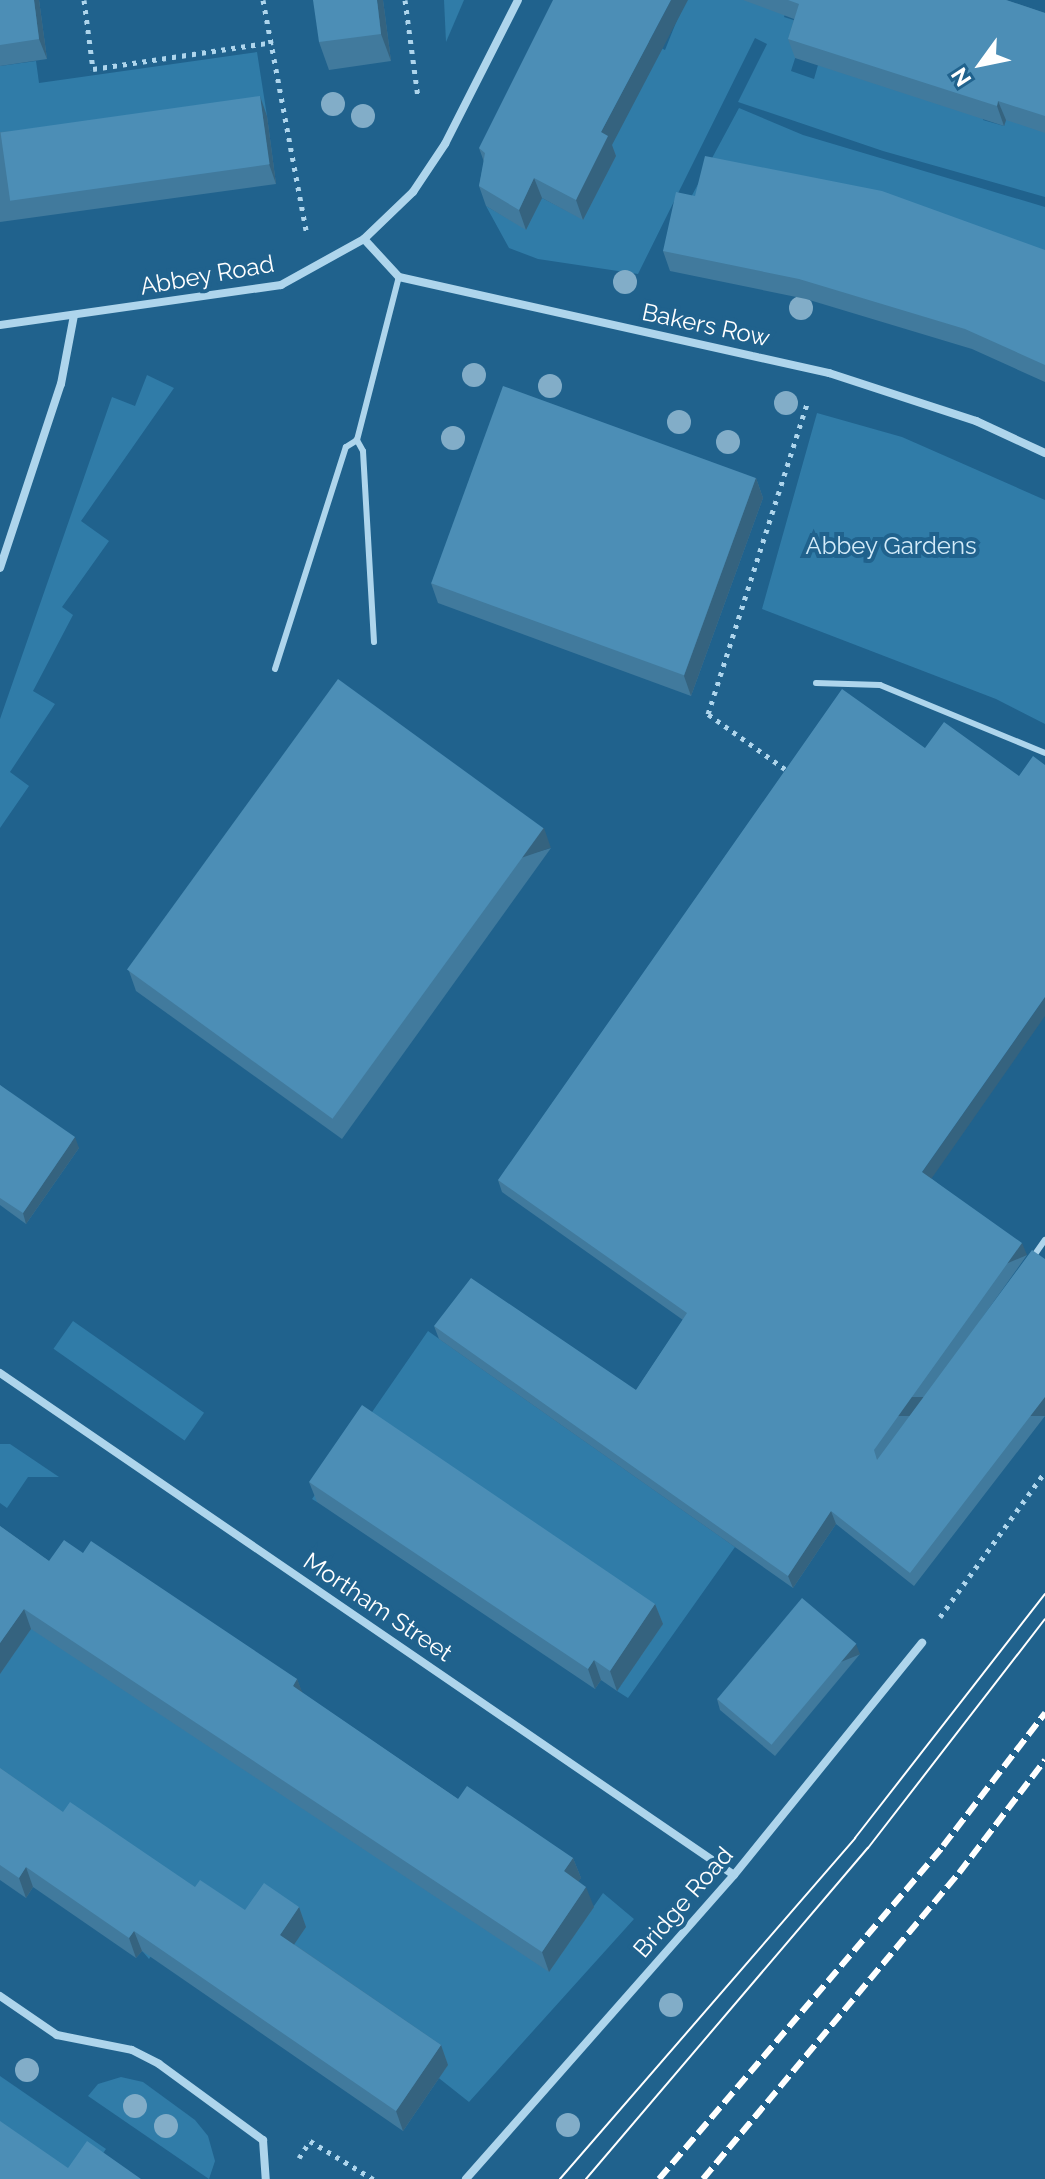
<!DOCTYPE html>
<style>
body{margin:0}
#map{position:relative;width:1045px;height:2179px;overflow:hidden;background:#20628d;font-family:Raleway,sans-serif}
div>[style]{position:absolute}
.green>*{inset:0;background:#307ca8;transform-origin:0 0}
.path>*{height:5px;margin-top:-2.5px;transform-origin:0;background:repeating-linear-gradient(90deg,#aed5ec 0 4px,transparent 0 10px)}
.service>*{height:6px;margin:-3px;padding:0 3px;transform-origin:3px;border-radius:3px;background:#aed5ec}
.minor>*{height:8px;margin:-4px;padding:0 4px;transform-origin:4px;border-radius:4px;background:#aed5ec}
.tram>*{height:2px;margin:-1px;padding:0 1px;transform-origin:1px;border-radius:1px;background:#fff}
.rail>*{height:6px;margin-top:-3px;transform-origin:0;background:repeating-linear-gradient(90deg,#fff 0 14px,transparent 0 20px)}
.trees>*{width:24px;height:24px;margin:-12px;border-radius:50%;background:#82adc8}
.wall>*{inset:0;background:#417a9d}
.shaded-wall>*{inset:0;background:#35637f;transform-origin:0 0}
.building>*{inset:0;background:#4c8eb6;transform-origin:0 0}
span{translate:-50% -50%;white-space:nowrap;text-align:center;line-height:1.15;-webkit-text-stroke:8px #20628d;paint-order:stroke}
.street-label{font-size:24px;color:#fff}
.park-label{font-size:24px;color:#d3ebf9}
.north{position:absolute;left:941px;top:24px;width:80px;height:80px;-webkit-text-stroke:6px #20628d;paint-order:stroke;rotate:237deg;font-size:22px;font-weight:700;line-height:32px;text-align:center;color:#fff}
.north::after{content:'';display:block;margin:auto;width:28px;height:36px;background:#fff;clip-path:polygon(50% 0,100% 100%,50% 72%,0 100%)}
</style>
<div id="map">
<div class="green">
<i style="clip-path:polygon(444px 0,464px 0,446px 42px)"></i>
<i style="clip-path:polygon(685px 0,790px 0,784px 17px,806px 24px,791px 71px,814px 79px,818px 65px,985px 109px,983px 120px,1004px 126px,1015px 91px,1045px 130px,1045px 197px,883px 151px,738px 102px,767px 44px,755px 38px,638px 274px,538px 259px,509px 248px,486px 206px,526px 229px,542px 198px,583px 219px,615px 157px,573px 135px,626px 30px,665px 50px)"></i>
<i style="clip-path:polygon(257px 52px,267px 116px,0 153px,0 66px,36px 61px,39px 83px)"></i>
<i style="clip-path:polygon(739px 108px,803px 135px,1045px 207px,1045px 321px,683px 212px)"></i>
<i style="clip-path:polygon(147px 375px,174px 388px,81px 521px,109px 541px,62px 607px,73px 615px,33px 691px,55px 704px,10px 772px,29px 786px,0 828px,0 719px,112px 397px,135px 406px)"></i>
<i style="clip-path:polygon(817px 413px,902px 437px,1045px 500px,1045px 724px,996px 699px,762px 609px)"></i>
<i style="left:73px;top:1321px;width:160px;height:34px;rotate:35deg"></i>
<i style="clip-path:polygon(428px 1331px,735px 1547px,628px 1698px,617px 1691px,662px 1624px,370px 1425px,317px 1502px,312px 1499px)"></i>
<i style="clip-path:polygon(0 1444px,10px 1444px,59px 1477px,28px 1477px,7px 1508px,0 1503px)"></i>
<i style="clip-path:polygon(31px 1628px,549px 1971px,603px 1893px,634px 1919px,469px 2102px,252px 1930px,182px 1911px,149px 1959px,0 1783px,0 1673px)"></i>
<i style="clip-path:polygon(0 2076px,106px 2149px,85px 2179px,0 2138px)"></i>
<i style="clip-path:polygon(121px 2077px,143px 2082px,195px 2120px,208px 2136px,215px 2161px,209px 2179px,88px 2096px,98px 2084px)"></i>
</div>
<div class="path">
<i style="left:84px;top:0;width:70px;rotate:82.6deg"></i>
<i style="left:93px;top:69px;width:182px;rotate:-8.5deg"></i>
<i style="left:263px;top:0;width:239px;rotate:79.4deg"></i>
<i style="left:405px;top:0;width:99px;rotate:82.4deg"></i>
<i style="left:785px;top:769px;width:95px;rotate:-144.5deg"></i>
<i style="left:708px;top:714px;width:329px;rotate:-72.3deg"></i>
<i style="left:940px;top:1617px;width:179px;rotate:-54.1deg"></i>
<i style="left:299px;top:2158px;width:20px;rotate:-57deg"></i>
<i style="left:310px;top:2141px;width:74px;rotate:31.1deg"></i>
</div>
<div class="service">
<i style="left:374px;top:642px;width:191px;rotate:-93.3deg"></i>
<i style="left:363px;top:451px;width:13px;rotate:-119deg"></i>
<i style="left:357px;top:440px;width:168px;rotate:-75.6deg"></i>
<i style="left:275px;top:669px;width:233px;rotate:-72.3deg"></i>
<i style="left:346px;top:447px;width:13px;rotate:-32deg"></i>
<i style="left:816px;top:683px;width:64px;rotate:1.8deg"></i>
<i style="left:880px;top:685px;width:178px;rotate:22.4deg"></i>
<i style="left:1033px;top:1257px;width:21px;rotate:-55deg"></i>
</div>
<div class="minor">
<i style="left:364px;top:239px;width:52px;rotate:47.4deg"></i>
<i style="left:399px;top:277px;width:441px;rotate:12.6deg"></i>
<i style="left:829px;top:373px;width:155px;rotate:18.1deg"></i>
<i style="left:976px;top:421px;width:76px;rotate:24.9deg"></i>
<i style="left:0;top:325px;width:284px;rotate:-8.1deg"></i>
<i style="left:281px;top:285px;width:95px;rotate:-29deg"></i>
<i style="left:364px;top:239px;width:68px;rotate:-43.8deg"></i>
<i style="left:413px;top:192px;width:58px;rotate:-56.3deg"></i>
<i style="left:445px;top:144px;width:161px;rotate:-63.1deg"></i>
<i style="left:0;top:568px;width:194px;rotate:-71.7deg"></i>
<i style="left:61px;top:384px;width:70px;rotate:-79.3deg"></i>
<i style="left:0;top:1373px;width:889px;rotate:34.37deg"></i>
<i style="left:0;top:1996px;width:69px;rotate:34.4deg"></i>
<i style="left:57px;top:2035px;width:76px;rotate:11.3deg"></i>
<i style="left:132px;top:2050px;width:30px;rotate:27deg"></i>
<i style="left:159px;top:2064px;width:129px;rotate:36.2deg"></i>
<i style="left:263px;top:2140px;width:39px;rotate:86deg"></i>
<i style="left:466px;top:2179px;width:405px;rotate:-48.6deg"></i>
<i style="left:734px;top:1875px;width:299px;rotate:-51deg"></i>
</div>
<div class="tram">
<i style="left:560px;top:2179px;width:451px;rotate:-49.1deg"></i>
<i style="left:855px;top:1838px;width:309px;rotate:-52.1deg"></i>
<i style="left:586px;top:2179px;width:435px;rotate:-49.6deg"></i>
<i style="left:868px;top:1848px;width:289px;rotate:-52.3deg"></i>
</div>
<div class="rail">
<i style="left:659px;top:2179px;width:438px;rotate:-49.5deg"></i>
<i style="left:943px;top:1846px;width:168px;rotate:-52.5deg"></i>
<i style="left:703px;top:2179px;width:399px;rotate:-50.1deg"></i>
<i style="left:959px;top:1873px;width:142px;rotate:-52.7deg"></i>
</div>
<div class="trees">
<i style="left:333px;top:104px"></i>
<i style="left:363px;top:116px"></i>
<i style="left:625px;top:282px"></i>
<i style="left:801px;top:308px"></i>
<i style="left:474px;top:375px"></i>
<i style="left:550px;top:386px"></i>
<i style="left:786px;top:403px"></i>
<i style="left:679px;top:422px"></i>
<i style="left:453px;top:438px"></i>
<i style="left:728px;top:442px"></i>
<i style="left:671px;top:2005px"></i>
<i style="left:27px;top:2070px"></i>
<i style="left:135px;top:2106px"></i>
<i style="left:568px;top:2125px"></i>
<i style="left:166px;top:2126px"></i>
</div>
<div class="wall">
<i style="clip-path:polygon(0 0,39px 0,47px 59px,0 66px)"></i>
<i style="clip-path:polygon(383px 0,391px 61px,329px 70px,319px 42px)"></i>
<i style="clip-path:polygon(743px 0,1006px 0,1045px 13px,1045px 133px,1006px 120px,1004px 126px,795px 58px,788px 39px,794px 19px)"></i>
<i style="clip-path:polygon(267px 116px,276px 184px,0 222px,0 132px)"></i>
<i style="clip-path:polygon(612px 145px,616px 156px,583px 220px,542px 198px,526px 230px,486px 206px,479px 186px,484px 162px,479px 148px)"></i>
<i style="clip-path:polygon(695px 196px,1045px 250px,1045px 382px,972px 349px,806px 299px,670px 271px,663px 251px)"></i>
<i style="clip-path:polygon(756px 478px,763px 498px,691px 696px,438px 603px,431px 583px)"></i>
<i style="clip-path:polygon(551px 848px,342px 1139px,136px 991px,129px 971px)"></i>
<i style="clip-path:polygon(0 1085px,79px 1148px,26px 1224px,0 1205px)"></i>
<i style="clip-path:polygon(931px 1178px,1027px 1255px,980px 1321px,1045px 1416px,914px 1586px,836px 1524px,793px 1588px,439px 1339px,434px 1326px,636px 1390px,683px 1320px,502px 1192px,498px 1180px)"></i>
<i style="clip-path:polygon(309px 1482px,655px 1604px,663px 1624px,617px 1691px,601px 1680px,595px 1689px,317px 1502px)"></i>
<i style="clip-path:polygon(0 1526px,49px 1561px,83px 1553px,297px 1679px,302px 1693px,458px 1799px,573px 1858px,581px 1878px,578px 1881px,594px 1907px,549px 1972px,31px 1629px,0 1674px)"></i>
<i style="clip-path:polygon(860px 1654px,775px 1756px,720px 1710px,717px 1699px)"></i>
<i style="clip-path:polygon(0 1768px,63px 1812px,195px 1887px,245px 1910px,299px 1907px,306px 1927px,294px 1944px,441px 2045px,448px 2065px,403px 2131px,142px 1951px,136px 1958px,33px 1887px,26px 1898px,0 1880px)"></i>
</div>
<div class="shaded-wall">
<i style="clip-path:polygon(34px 0,39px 0,47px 59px,39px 39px)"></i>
<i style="clip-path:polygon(377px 0,383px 0,391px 61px,381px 34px)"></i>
<i style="clip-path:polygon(671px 0,688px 0,612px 145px,616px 156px,583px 220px,576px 200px,601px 132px)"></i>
<i style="clip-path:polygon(260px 96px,267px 116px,276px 184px,269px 164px)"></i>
<i style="clip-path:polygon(998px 101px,1006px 120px,1004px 126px,997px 106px)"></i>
<i style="clip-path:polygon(534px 178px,542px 198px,526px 230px,519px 210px)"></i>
<i style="clip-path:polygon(756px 478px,763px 498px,691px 696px,684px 676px)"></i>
<i style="left:544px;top:828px;width:21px;height:358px;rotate:71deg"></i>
<i style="clip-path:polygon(1045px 997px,1045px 1016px,927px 1185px,922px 1172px)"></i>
<i style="clip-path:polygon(75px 1137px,79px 1148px,26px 1224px,23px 1213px)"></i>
<i style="left:1022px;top:1243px;width:13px;height:254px;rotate:67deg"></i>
<i style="left:1045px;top:1397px;width:19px;height:222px;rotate:90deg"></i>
<i style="clip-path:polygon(831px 1511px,836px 1524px,793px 1588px,788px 1576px)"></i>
<i style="clip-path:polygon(655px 1604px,663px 1624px,617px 1691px,610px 1671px)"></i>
<i style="clip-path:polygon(24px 1609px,31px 1629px,0 1674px,0 1643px)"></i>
<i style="left:856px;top:1644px;width:11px;height:131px;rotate:68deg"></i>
<i style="clip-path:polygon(594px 1660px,601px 1680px,595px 1689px,588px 1669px)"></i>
<i style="clip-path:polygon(297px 1679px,305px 1699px,293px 1686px)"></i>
<i style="clip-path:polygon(573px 1858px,581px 1878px,572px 1891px,564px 1871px)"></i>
<i style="clip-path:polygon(26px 1867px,33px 1887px,26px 1898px,19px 1878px)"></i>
<i style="clip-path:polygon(586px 1887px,594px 1907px,549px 1972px,542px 1952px)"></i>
<i style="clip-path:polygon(299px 1907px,306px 1927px,287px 1955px,280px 1935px)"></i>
<i style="clip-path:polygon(134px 1931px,142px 1951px,136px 1958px,129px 1938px)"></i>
<i style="clip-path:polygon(441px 2045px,448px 2065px,403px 2131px,396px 2111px)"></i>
</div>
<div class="building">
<i style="clip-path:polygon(0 0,34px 0,39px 39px,0 45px)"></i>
<i style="clip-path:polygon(313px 0,377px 0,381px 34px,319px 42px)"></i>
<i style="clip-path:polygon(553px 0,671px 0,601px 132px,608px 136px,576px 200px,534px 178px,519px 210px,479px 186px,485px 153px,479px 148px)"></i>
<i style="clip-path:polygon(788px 0,1006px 0,1045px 13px,1045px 116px,998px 101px,997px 106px,788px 39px,799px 4px)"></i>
<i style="left:260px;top:96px;width:69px;height:262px;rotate:82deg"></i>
<i style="clip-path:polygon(705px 156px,882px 191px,1045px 250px,1045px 365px,965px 329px,799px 279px,663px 251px,676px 192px,695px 196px)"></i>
<i style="left:503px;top:386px;width:269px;height:210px;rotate:20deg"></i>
<i style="left:338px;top:679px;width:254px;height:359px;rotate:36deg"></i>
<i style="clip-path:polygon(842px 689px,925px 748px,944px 722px,1019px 776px,1033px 756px,1045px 765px,1045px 997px,922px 1172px,1022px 1243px,874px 1450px,877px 1460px,1032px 1250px,1045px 1259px,1045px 1397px,910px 1573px,831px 1511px,788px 1576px,434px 1326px,471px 1278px,636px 1390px,687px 1313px,498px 1180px)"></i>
<i style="clip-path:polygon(0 1085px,75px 1137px,23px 1213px,0 1198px)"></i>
<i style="clip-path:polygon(362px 1405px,655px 1604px,610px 1671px,594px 1660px,588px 1669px,309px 1482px)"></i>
<i style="clip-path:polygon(0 1526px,49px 1561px,64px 1540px,83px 1553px,91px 1541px,297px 1679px,293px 1686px,458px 1799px,467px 1786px,573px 1858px,564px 1871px,586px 1887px,542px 1952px,24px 1609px,0 1643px)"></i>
<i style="left:802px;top:1598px;width:71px;height:132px;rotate:40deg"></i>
<i style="clip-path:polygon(0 1768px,63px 1812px,70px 1802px,195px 1887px,200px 1880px,245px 1910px,264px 1883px,299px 1907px,280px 1935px,441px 2045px,396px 2111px,134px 1931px,129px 1938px,26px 1867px,19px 1878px,0 1865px)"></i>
<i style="clip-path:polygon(0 2121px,68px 2168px,87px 2141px,141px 2179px,0 2179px)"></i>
</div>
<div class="street-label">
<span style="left:207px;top:275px;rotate:-10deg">Abbey Road</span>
<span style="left:706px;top:325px;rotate:12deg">Bakers Row</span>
<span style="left:378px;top:1607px;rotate:34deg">Mortham Street</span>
<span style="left:683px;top:1902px;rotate:-49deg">Bridge Road</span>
</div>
<div class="park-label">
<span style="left:891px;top:546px">Abbey Gardens</span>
</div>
<div class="north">N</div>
</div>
